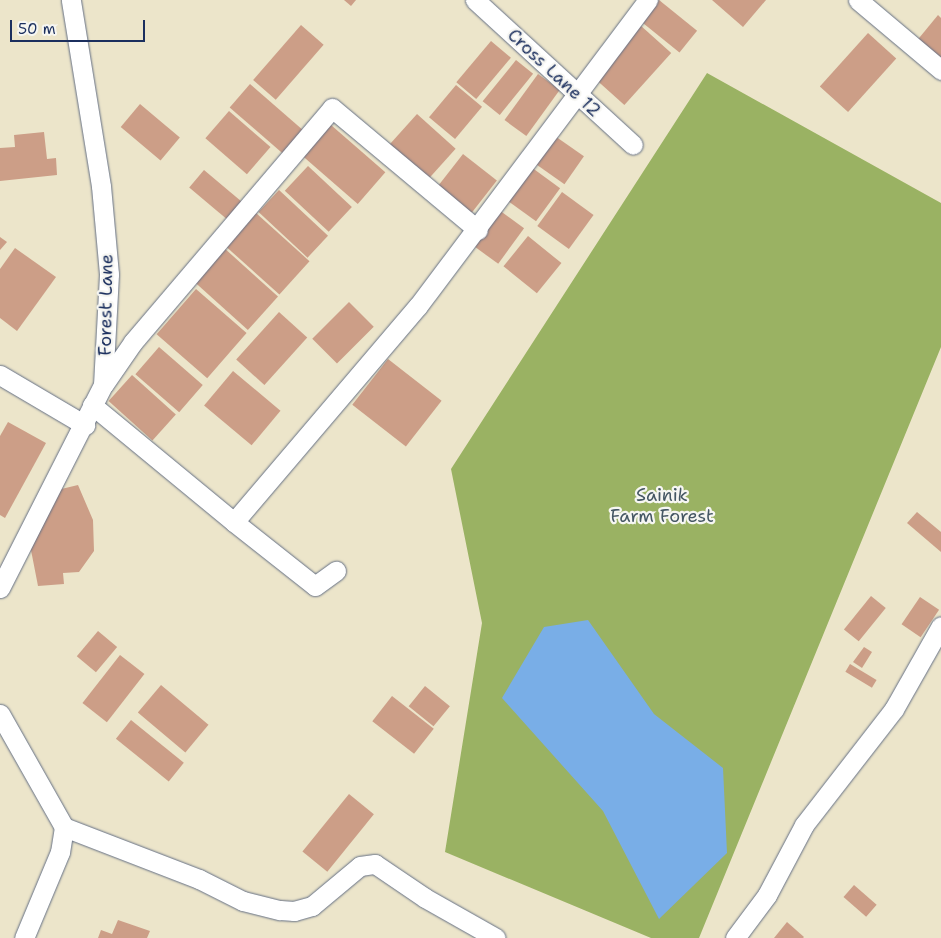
<!DOCTYPE html>
<style>
body{margin:0}
#map{position:relative;width:941px;height:938px;overflow:hidden;background:#ece5ca;font-family:"Shantell Sans",sans-serif}
div>[style]{position:absolute}
.forest>*{inset:0;background:#9ab263}
.water>*{inset:0;background:#79aee7}
.building>*{inset:0;background:#cc9e87;transform-origin:0 0}
.roads{filter:drop-shadow(0 0 1px #646f84) drop-shadow(0 0 1px #646f84)}
.minor>*{height:19px;margin:-9.5px;padding:0 9.5px;transform-origin:9.5px;border-radius:9.5px;background:#fff}
span{translate:-50% -50%;white-space:nowrap;text-align:center;line-height:1.15;-webkit-text-stroke:4.5px #f6f6f2;paint-order:stroke}
.street-label{font-size:18px;color:#1b2f5e}
.park-label{font-size:18px;color:#455763}
.scale{position:absolute;left:10px;top:20px;width:135px;height:22px;box-sizing:border-box;border:2px solid #1b2f5e;border-top:0;padding-left:6px;font-size:15px;line-height:18px;white-space:nowrap;color:#1b2f5e;-webkit-text-stroke:4px #f6f6f2;paint-order:stroke}
</style>
<div id="map">
<div class="forest">
<i style="clip-path:polygon(707px 73px,941px 203px,941px 347px,699px 938px,651px 938px,445px 852px,482px 623px,451px 469px)"></i>
</div>
<div class="water">
<i style="clip-path:polygon(588px 620px,654px 714px,723px 768px,727px 853px,659px 919px,603px 811px,502px 698px,544px 627px)"></i>
</div>
<div class="building">
<i style="clip-path:polygon(344px 0,356px 0,351px 6px)"></i>
<i style="left:659px;top:0;width:49px;height:28px;rotate:39deg"></i>
<i style="clip-path:polygon(712px 0,766px 0,743px 27px)"></i>
<i style="clip-path:polygon(938px 15px,941px 18px,941px 65px,915px 43px)"></i>
<i style="left:301px;top:25px;width:30px;height:73px;rotate:41deg"></i>
<i style="left:640px;top:25px;width:42px;height:70px;rotate:42deg"></i>
<i style="left:868px;top:33px;width:38px;height:72px;rotate:42deg"></i>
<i style="left:491px;top:41px;width:26px;height:54px;rotate:40deg"></i>
<i style="left:516px;top:60px;width:22px;height:53px;rotate:39deg"></i>
<i style="left:538px;top:74px;width:27px;height:57px;rotate:36deg"></i>
<i style="left:250px;top:84px;width:70px;height:31px;rotate:41deg"></i>
<i style="left:456px;top:85px;width:34px;height:42px;rotate:40deg"></i>
<i style="left:140px;top:104px;width:52px;height:30px;rotate:40deg"></i>
<i style="left:229px;top:111px;width:55px;height:36px;rotate:41deg"></i>
<i style="left:417px;top:114px;width:52px;height:43px;rotate:42deg"></i>
<i style="left:331px;top:125px;width:72px;height:42px;rotate:41deg"></i>
<i style="clip-path:polygon(44px 132px,47px 159px,56px 158px,57px 175px,0 181px,0 148px,15px 147px,14px 135px)"></i>
<i style="left:552px;top:134px;width:39px;height:34px;rotate:35deg"></i>
<i style="left:463px;top:154px;width:43px;height:45px;rotate:38deg"></i>
<i style="left:308px;top:166px;width:60px;height:34px;rotate:43deg"></i>
<i style="left:531px;top:167px;width:36px;height:41px;rotate:36deg"></i>
<i style="left:204px;top:170px;width:52px;height:23px;rotate:40deg"></i>
<i style="left:279px;top:190px;width:67px;height:30px;rotate:43deg"></i>
<i style="left:562px;top:192px;width:39px;height:42px;rotate:36deg"></i>
<i style="left:499px;top:210px;width:31px;height:44px;rotate:36deg"></i>
<i style="left:256px;top:213px;width:72px;height:45px;rotate:42deg"></i>
<i style="left:528px;top:236px;width:43px;height:39px;rotate:39deg"></i>
<i style="clip-path:polygon(0 237px,7px 242px,0 250px)"></i>
<i style="left:223px;top:247px;width:74px;height:45px;rotate:42deg"></i>
<i style="clip-path:polygon(15px 248px,56px 277px,17px 331px,0 318px,0 269px)"></i>
<i style="left:196px;top:289px;width:67px;height:60px;rotate:41deg"></i>
<i style="left:349px;top:302px;width:35px;height:52px;rotate:45deg"></i>
<i style="left:279px;top:312px;width:38px;height:64px;rotate:42deg"></i>
<i style="left:159px;top:347px;width:58px;height:36px;rotate:41deg"></i>
<i style="left:388px;top:359px;width:68px;height:58px;rotate:38deg"></i>
<i style="left:233px;top:371px;width:62px;height:45px;rotate:40deg"></i>
<i style="left:132px;top:375px;width:59px;height:35px;rotate:42deg"></i>
<i style="clip-path:polygon(8px 422px,46px 443px,5px 518px,0 515px,0 436px)"></i>
<i style="clip-path:polygon(78px 485px,93px 520px,94px 551px,79px 572px,63px 573px,64px 584px,38px 586px,30px 545px,53px 491px)"></i>
<i style="clip-path:polygon(917px 512px,941px 532px,941px 552px,907px 523px)"></i>
<i style="left:871px;top:596px;width:19px;height:43px;rotate:39deg"></i>
<i style="left:920px;top:597px;width:23px;height:33px;rotate:34deg"></i>
<i style="left:98px;top:631px;width:25px;height:33px;rotate:40deg"></i>
<i style="clip-path:polygon(864px 647px,872px 652px,862px 668px,853px 662px)"></i>
<i style="left:120px;top:655px;width:31px;height:61px;rotate:38deg"></i>
<i style="left:850px;top:664px;width:31px;height:9px;rotate:31deg"></i>
<i style="left:161px;top:685px;width:62px;height:36px;rotate:40deg"></i>
<i style="left:425px;top:686px;width:32px;height:26px;rotate:39deg"></i>
<i style="left:392px;top:696px;width:53px;height:32px;rotate:38deg"></i>
<i style="left:131px;top:720px;width:68px;height:24px;rotate:39deg"></i>
<i style="left:349px;top:794px;width:32px;height:74px;rotate:39deg"></i>
<i style="left:854px;top:885px;width:30px;height:16px;rotate:41deg"></i>
<i style="clip-path:polygon(118px 920px,150px 931px,147px 938px,98px 938px,101px 930px,112px 934px)"></i>
<i style="clip-path:polygon(787px 922px,804px 937px,803px 938px,774px 938px)"></i>
</div>
<div class="roads">
<div class="minor">
<i style="left:475px;top:0;width:214px;rotate:42.5deg"></i>
<i style="left:858px;top:0;width:109px;rotate:40.1deg"></i>
<i style="left:0;top:375px;width:99px;rotate:30.5deg"></i>
<i style="left:104px;top:384px;width:51px;rotate:-55.4deg"></i>
<i style="left:133px;top:342px;width:307px;rotate:-49.6deg"></i>
<i style="left:332px;top:108px;width:190px;rotate:39.9deg"></i>
<i style="left:92px;top:405px;width:184px;rotate:39.5deg"></i>
<i style="left:234px;top:522px;width:284px;rotate:-49.6deg"></i>
<i style="left:418px;top:306px;width:383px;rotate:-53.1deg"></i>
<i style="left:234px;top:522px;width:103px;rotate:38.3deg"></i>
<i style="left:315px;top:586px;width:26px;rotate:-36deg"></i>
<i style="left:0;top:588px;width:228px;rotate:-63.1deg"></i>
<i style="left:103px;top:385px;width:111px;rotate:-86.9deg"></i>
<i style="left:109px;top:274px;width:88px;rotate:-95.2deg"></i>
<i style="left:101px;top:186px;width:188px;rotate:-99.2deg"></i>
<i style="left:0;top:714px;width:130px;rotate:60.5deg"></i>
<i style="left:64px;top:827px;width:25px;rotate:99deg"></i>
<i style="left:60px;top:852px;width:93px;rotate:112.7deg"></i>
<i style="left:64px;top:827px;width:145px;rotate:21.1deg"></i>
<i style="left:199px;top:879px;width:49px;rotate:26.6deg"></i>
<i style="left:243px;top:901px;width:38px;rotate:14deg"></i>
<i style="left:280px;top:910px;width:14px;rotate:4deg"></i>
<i style="left:294px;top:911px;width:19px;rotate:-16deg"></i>
<i style="left:312px;top:906px;width:62px;rotate:-39.8deg"></i>
<i style="left:360px;top:866px;width:15px;rotate:-8deg"></i>
<i style="left:375px;top:864px;width:60px;rotate:34.2deg"></i>
<i style="left:425px;top:898px;width:81px;rotate:29.4deg"></i>
<i style="left:735px;top:938px;width:54px;rotate:-53.3deg"></i>
<i style="left:767px;top:895px;width:79px;rotate:-62.1deg"></i>
<i style="left:804px;top:825px;width:147px;rotate:-52.2deg"></i>
<i style="left:894px;top:709px;width:95px;rotate:-60.5deg"></i>
</div>
</div>
<div class="street-label">
<span style="left:554px;top:73px;rotate:43deg">Cross Lane 12</span>
<span style="left:106px;top:305px;rotate:-89deg">Forest Lane</span>
</div>
<div class="park-label">
<span style="left:662px;top:506px">Sainik<br>Farm Forest</span>
</div>
<div class="scale">50 m</div>
</div>
